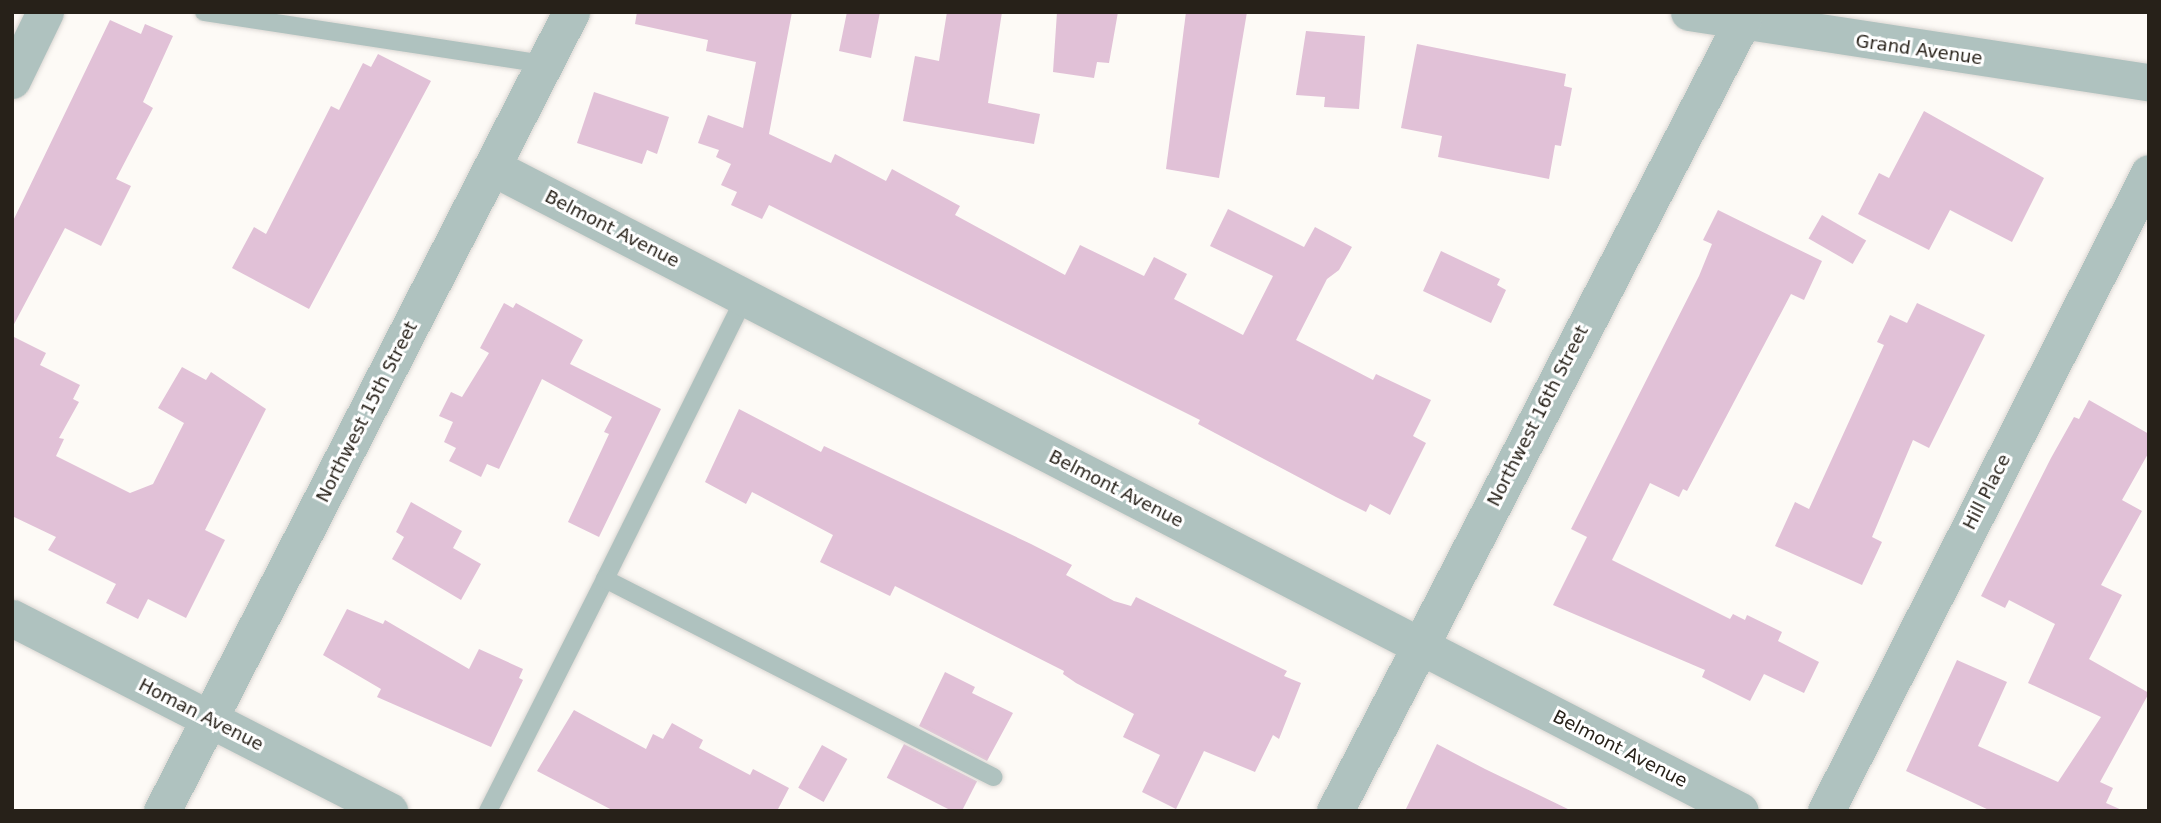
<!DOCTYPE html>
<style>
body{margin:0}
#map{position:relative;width:2161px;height:823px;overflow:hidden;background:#fdfaf6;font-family:"DejaVu Sans",sans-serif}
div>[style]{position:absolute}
.building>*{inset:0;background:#e1c1d7;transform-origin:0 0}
.roads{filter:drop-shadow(0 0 2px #dbd7d3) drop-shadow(0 0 2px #dbd7d3)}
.lane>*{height:18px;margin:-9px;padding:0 9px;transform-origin:9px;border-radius:9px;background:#afc2bf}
.street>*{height:37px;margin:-18.5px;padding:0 18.5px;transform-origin:18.5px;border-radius:18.5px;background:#afc2bf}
span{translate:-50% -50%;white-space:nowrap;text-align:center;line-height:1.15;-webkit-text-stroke:6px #fff;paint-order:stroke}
.street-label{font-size:18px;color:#272119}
.frame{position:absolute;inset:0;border:14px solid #272119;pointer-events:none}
</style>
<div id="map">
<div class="building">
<i style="clip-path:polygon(637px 12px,792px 12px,769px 134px,831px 163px,835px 154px,886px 181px,892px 169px,960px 206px,955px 215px,1065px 275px,1080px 245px,1144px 276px,1154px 257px,1187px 274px,1174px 299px,1243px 335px,1273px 276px,1210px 246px,1228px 209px,1304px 247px,1315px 227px,1352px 247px,1339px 270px,1327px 279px,1296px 340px,1373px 380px,1376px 374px,1431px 400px,1413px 436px,1426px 443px,1390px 515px,1370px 504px,1366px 512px,1336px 497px,1198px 424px,1200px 420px,769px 205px,762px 219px,731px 205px,737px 192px,721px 185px,731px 164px,716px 157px,719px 150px,698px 143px,708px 115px,743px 128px,756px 62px,706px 51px,708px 40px,635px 24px)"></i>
<i style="clip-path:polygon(847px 12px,880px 12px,871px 58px,839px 51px)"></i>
<i style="clip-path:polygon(947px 12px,1002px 12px,988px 103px,1040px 114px,1034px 144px,903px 121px,915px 56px,939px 61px)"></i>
<i style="clip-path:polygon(1057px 12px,1118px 12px,1109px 63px,1097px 62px,1094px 78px,1053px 72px)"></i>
<i style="clip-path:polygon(1186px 12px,1247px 12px,1219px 178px,1166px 169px)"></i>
<i style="clip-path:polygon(110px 20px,141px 34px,145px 24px,173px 36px,143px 102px,153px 108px,116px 179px,131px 186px,101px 246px,65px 228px,12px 328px,12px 223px)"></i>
<i style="clip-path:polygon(1306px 31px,1365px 36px,1359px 109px,1324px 107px,1325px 97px,1296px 95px)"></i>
<i style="clip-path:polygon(1417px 44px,1566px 74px,1564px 86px,1572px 88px,1561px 146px,1555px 145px,1549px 179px,1438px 157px,1442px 136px,1401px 128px)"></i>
<i style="clip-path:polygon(378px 54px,431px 81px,309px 309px,232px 268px,254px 227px,266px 234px,331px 106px,339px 110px,363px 63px,371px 67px)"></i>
<i style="clip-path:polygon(594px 92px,669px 117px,657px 154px,647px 150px,642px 164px,577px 143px)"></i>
<i style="clip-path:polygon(1924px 111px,2044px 178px,2012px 242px,1950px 210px,1929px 250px,1858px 214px,1879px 173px,1889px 178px)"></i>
<i style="clip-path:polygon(1718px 210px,1822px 261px,1804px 300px,1791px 294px,1687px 491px,1683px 489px,1679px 497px,1650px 483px,1612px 560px,1730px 619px,1733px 614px,1745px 620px,1747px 615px,1782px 632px,1778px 641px,1819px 662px,1804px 693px,1764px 674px,1750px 701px,1702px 677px,1705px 670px,1553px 605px,1587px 537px,1571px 529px,1699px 276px,1712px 244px,1703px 240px)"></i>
<i style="left:1822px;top:215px;width:51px;height:27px;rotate:30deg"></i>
<i style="clip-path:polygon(1441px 251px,1500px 279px,1497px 285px,1506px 290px,1491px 323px,1423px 291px)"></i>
<i style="clip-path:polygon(504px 303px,513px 308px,516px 303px,583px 340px,570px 364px,661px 409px,599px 537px,568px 522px,609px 434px,604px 432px,612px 417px,542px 379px,499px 469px,487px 464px,481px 477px,449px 461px,456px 448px,444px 442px,453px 422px,439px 416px,451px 392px,462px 397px,489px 353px,480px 348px)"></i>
<i style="clip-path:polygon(1917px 303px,1985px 335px,1929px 448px,1913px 440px,1872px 537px,1882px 542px,1862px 585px,1775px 546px,1795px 502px,1809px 509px,1884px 345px,1877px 342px,1890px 315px,1907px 323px)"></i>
<i style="clip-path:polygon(12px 336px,46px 353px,40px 365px,80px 385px,73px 399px,79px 402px,59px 438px,64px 439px,56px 456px,130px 493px,153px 484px,184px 423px,158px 408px,182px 367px,206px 380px,211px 372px,266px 409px,205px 530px,225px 540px,186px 618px,148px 599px,138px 619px,106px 603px,116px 584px,48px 550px,56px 537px,12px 516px)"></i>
<i style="clip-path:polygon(2089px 400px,2149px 434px,2149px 452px,2122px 500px,2142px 511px,2101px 585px,2122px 595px,2089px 659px,2149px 693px,2100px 782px,2113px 788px,2106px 803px,2124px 811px,1991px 811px,1906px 771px,1957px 660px,2007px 682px,1978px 746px,2058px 782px,2101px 717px,2028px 683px,2055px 624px,2009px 600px,2005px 608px,1981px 596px,2051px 458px,2074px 417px,2079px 419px)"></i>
<i style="clip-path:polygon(739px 409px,821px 452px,824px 446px,1031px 544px,1072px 565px,1066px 575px,1114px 601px,1131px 606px,1136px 597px,1287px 671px,1284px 676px,1301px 683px,1279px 739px,1273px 735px,1255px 772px,1204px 751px,1176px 809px,1142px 792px,1160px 755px,1123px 737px,1134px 714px,1076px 683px,1063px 674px,1064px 671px,895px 586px,890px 596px,820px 562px,833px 535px,752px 492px,746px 504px,705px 482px)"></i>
<i style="clip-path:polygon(411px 502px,462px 531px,453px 548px,481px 564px,461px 600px,392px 559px,404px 537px,396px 532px)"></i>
<i style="clip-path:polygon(347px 609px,383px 624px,385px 620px,469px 669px,479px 649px,523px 669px,519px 678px,523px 680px,491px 747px,377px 697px,381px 689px,323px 655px)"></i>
<i style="clip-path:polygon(945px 672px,975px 687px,972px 693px,1013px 713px,987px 761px,919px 726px)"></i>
<i style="clip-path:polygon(574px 710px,646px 749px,653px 734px,663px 739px,672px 723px,703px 740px,699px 748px,750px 775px,753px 769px,789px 788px,777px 811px,614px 811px,537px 771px)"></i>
<i style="left:904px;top:744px;width:82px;height:38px;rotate:27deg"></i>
<i style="clip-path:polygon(1437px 744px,1485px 769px,1572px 811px,1405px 811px)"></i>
<i style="left:822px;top:745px;width:29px;height:49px;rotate:29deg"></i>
</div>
<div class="roads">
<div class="lane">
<i style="left:204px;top:12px;width:344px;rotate:8.7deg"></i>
<i style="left:605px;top:579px;width:315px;rotate:-63.6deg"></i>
<i style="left:488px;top:811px;width:260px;rotate:-63.2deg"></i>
<i style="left:605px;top:579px;width:436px;rotate:27deg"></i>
</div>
<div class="street">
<i style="left:1689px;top:12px;width:465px;rotate:8.7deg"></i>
<i style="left:12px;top:80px;width:76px;rotate:-64.1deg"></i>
<i style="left:492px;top:167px;width:1404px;rotate:27.29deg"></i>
<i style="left:12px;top:618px;width:424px;rotate:27.1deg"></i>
<i style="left:162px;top:811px;width:898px;rotate:-62.89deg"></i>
<i style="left:1335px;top:811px;width:888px;rotate:-62.71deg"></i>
<i style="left:1826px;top:811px;width:715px;rotate:-63.15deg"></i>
</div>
</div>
<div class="street-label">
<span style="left:1919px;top:50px;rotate:8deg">Grand Avenue</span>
<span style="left:612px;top:229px;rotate:27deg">Belmont Avenue</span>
<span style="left:367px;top:412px;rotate:-63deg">Northwest 15th Street</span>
<span style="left:1538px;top:416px;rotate:-63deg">Northwest 16th Street</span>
<span style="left:1116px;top:489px;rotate:27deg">Belmont Avenue</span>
<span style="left:1987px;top:492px;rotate:-63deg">Hill Place</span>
<span style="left:201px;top:715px;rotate:27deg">Homan Avenue</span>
<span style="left:1620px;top:749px;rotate:27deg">Belmont Avenue</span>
</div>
<div class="frame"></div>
</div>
